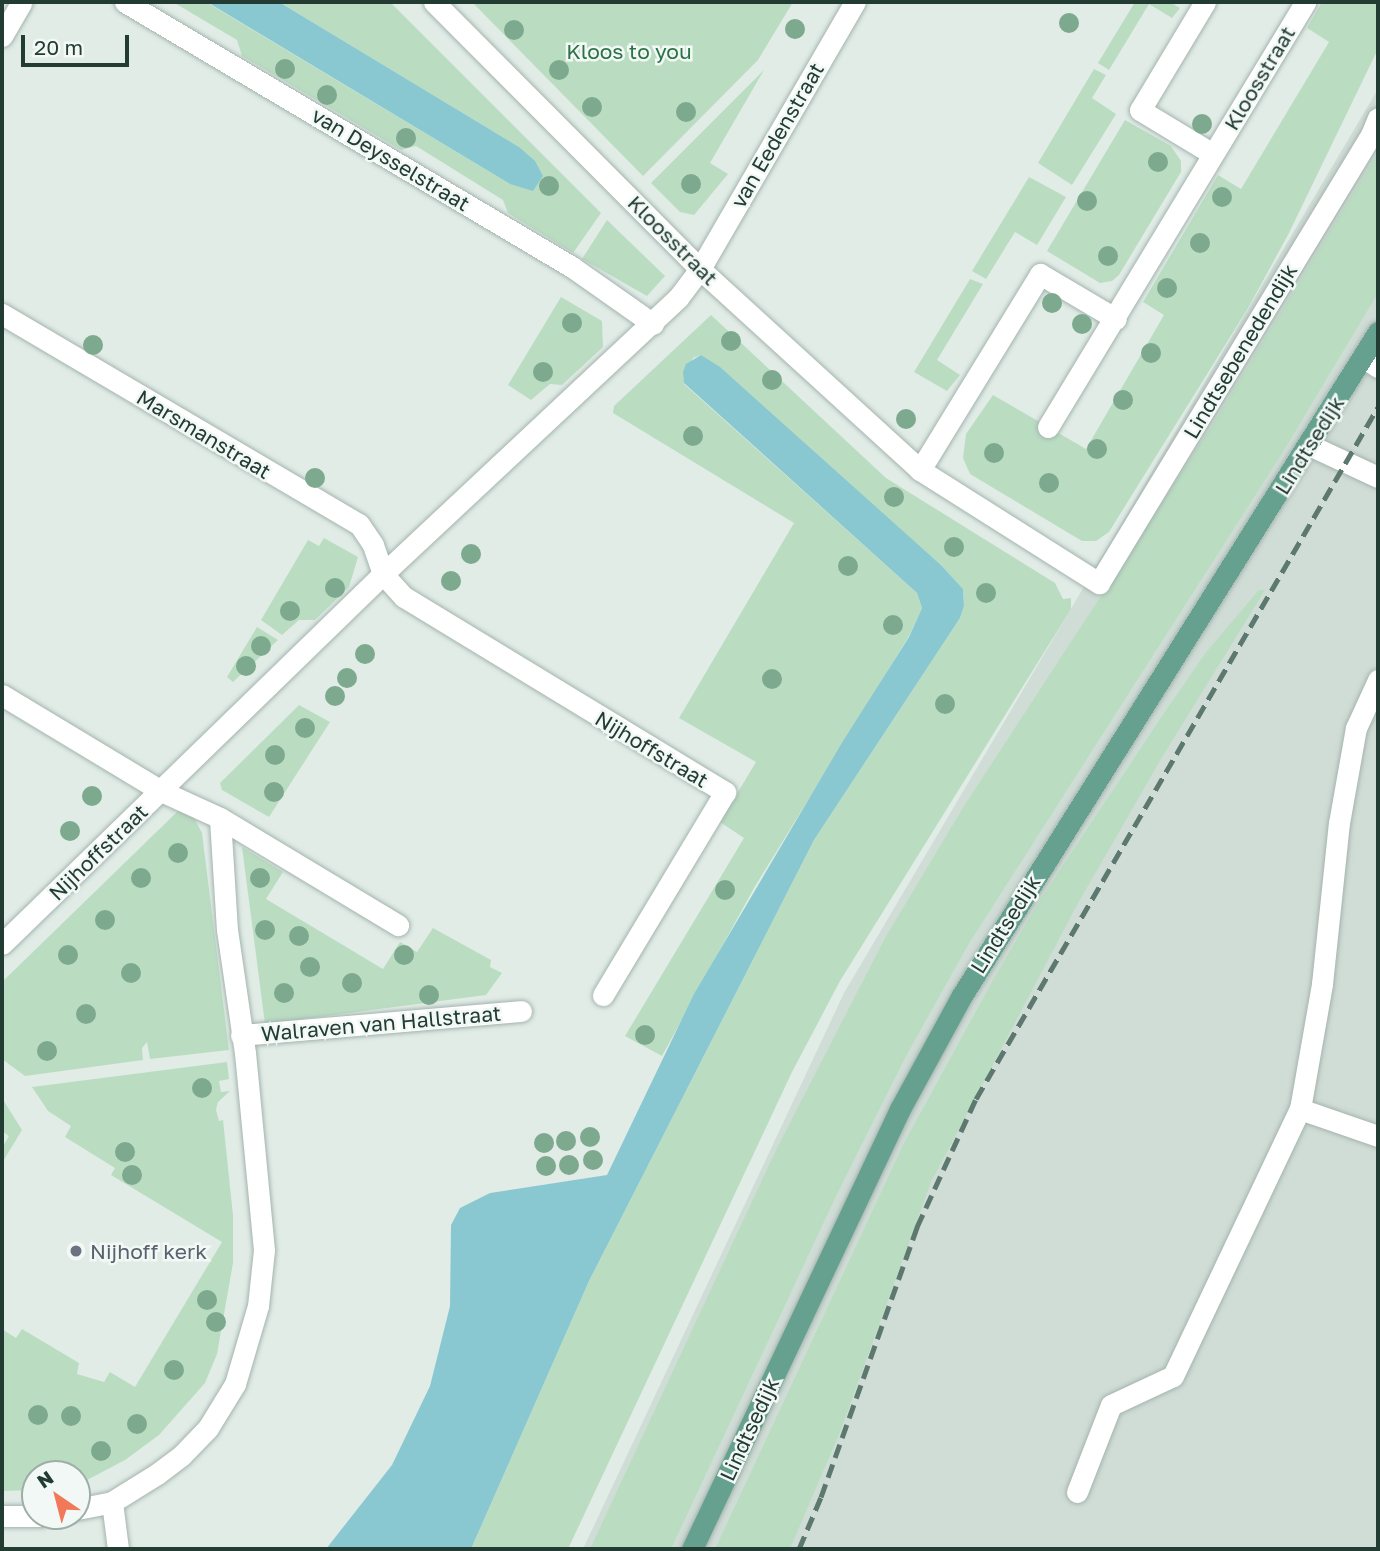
<!DOCTYPE html>
<style>
body{margin:0}
#map{position:relative;width:1380px;height:1551px;overflow:hidden;background:#e1ece7;font-family:"Golos Text",sans-serif}
div>[style]{position:absolute}
.built>*{inset:0;background:#d0dcd6}
.green>*{inset:0;background:#baddc2}
.water>*{inset:0;background:#8ac8d1}
.roads{filter:drop-shadow(0 0 2px #a4b4ae) drop-shadow(0 0 2px #a4b4ae)}
.minor>*{height:21px;margin:-10.5px;padding:0 10.5px;transform-origin:10.5px;border-radius:10.5px;background:#fff}
.major>*{height:21px;margin:-10.5px;padding:0 10.5px;transform-origin:10.5px;border-radius:10.5px;background:#66a190}
.rail>*{height:5px;margin-top:-2.5px;transform-origin:0;background:repeating-linear-gradient(90deg,#5c786f 0 14px,transparent 0 21px)}
.trees>*{width:20px;height:20px;margin:-10px;border-radius:50%;background:#7da98e}
.dots>*{width:19px;height:19px;translate:-50% -50%;box-sizing:border-box;border:4px solid #f2f8f5;border-radius:50%}
span{translate:-50% -50%;white-space:nowrap;text-align:center;line-height:1.15;-webkit-text-stroke:5px #f2f8f5;paint-order:stroke}
.park-label{font-size:21px;color:#2c7345}
.street-label{font-size:21px;color:#223c34}
.worship-label{font-size:21px;color:#5b616d}
.left{translate:0 -50%;text-align:left}
.frame{position:absolute;inset:0;border:4px solid #223c34;pointer-events:none}
.north{position:absolute;left:21px;top:1460px;width:70px;height:70px;box-sizing:border-box;background:#f2f8f5;border:2px solid #9fada8;border-radius:50%;rotate:325deg;font-size:19px;font-weight:700;line-height:28px;text-align:center;color:#223c34}
.north::after{content:'';display:block;margin:auto;width:24px;height:32px;background:#f1795a;clip-path:polygon(50% 0,100% 100%,50% 72%,0 100%)}
.scale{position:absolute;left:21px;top:35px;width:108px;height:32px;box-sizing:border-box;border:4px solid #223c34;border-top:0;padding-left:9px;font-size:21px;line-height:24px;white-space:nowrap;color:#223c34;-webkit-text-stroke:5px #f2f8f5;paint-order:stroke}
</style>
<div id="map">
<div class="built">
<i style="clip-path:polygon(1378px 89px,1378px 1549px,583px 1549px,844px 993px)"></i>
</div>
<div class="green">
<i style="clip-path:polygon(173px 2px,206px 2px,510px 184px,519px 147px,279px 2px,390px 2px,601px 213px,573px 253px,508px 213px,503px 200px,416px 146px,401px 150px,242px 56px,237px 40px)"></i>
<i style="clip-path:polygon(472px 2px,793px 2px,758px 60px,643px 176px)"></i>
<i style="clip-path:polygon(1135px 2px,1170px 2px,1180px 8px,1172px 18px,1149px 4px,1109px 70px,1098px 63px)"></i>
<i style="clip-path:polygon(1322px 2px,1378px 2px,1378px 49px,1288px 235px,1248px 308px,1109px 532px,1096px 541px,1082px 541px,970px 474px,963px 458px,966px 434px,993px 395px,1086px 449px,1164px 315px,1143px 302px,1218px 175px,1241px 189px,1329px 42px,1307px 28px)"></i>
<i style="clip-path:polygon(1094px 69px,1106px 75px,1092px 98px,1116px 114px,1072px 185px,1038px 163px)"></i>
<i style="clip-path:polygon(764px 70px,710px 163px,728px 174px,694px 215px,680px 212px,651px 183px)"></i>
<i style="clip-path:polygon(1125px 120px,1171px 146px,1181px 161px,1181px 172px,1119px 275px,1112px 281px,1100px 283px,1047px 251px)"></i>
<i style="clip-path:polygon(1378px 152px,1378px 293px,1283px 452px,968px 945px,905px 1058px,837px 1194px,671px 1549px,590px 1549px,776px 1150px,885px 938px,964px 806px,1213px 424px)"></i>
<i style="clip-path:polygon(1029px 177px,1066px 197px,1037px 245px,1015px 232px,986px 279px,972px 271px)"></i>
<i style="clip-path:polygon(607px 220px,665px 276px,647px 296px,582px 259px)"></i>
<i style="clip-path:polygon(970px 279px,983px 284px,937px 360px,960px 375px,947px 391px,914px 372px)"></i>
<i style="clip-path:polygon(561px 297px,602px 321px,603px 347px,562px 385px,550px 384px,531px 400px,508px 385px)"></i>
<i style="clip-path:polygon(711px 315px,886px 478px,1055px 583px,1063px 599px,1071px 598px,1071px 609px,840px 981px,792px 1072px,568px 1549px,471px 1549px,589px 1281px,814px 840px,960px 618px,964px 606px,963px 589px,942px 566px,701px 355px,693px 358px,684px 384px,917px 593px,922px 608px,909px 636px,754px 888px,662px 1056px,625px 1036px,744px 838px,720px 822px,756px 762px,679px 718px,794px 523px,613px 413px,614px 406px)"></i>
<i style="clip-path:polygon(324px 538px,358px 557px,349px 587px,315px 620px,299px 620px,282px 635px,261px 620px,308px 540px,319px 546px)"></i>
<i style="clip-path:polygon(1259px 590px,1265px 590px,1161px 759px,1077px 905px,931px 1182px,840px 1432px,790px 1549px,715px 1549px,904px 1143px,993px 980px,1038px 903px,1164px 713px,1207px 651px)"></i>
<i style="clip-path:polygon(257px 627px,278px 640px,233px 682px,227px 677px)"></i>
<i style="clip-path:polygon(299px 705px,330px 722px,269px 817px,222px 790px,220px 783px)"></i>
<i style="clip-path:polygon(179px 810px,193px 816px,202px 833px,229px 1050px,150px 1059px,147px 1042px,142px 1048px,143px 1060px,25px 1076px,2px 1059px,2px 982px)"></i>
<i style="clip-path:polygon(242px 847px,283px 872px,266px 899px,383px 969px,400px 942px,417px 952px,433px 928px,491px 960px,490px 967px,502px 973px,486px 995px,265px 1024px)"></i>
<i style="clip-path:polygon(227px 1062px,229px 1079px,219px 1081px,221px 1092px,230px 1091px,218px 1102px,216px 1110px,219px 1121px,223px 1120px,233px 1215px,233px 1263px,217px 1354px,205px 1383px,159px 1435px,125px 1460px,87px 1480px,77px 1483px,77px 1474px,35px 1474px,35px 1490px,2px 1491px,2px 1329px,16px 1338px,22px 1329px,79px 1363px,77px 1374px,104px 1382px,110px 1372px,135px 1387px,222px 1242px,111px 1175px,115px 1168px,65px 1137px,71px 1126px,48px 1111px,32px 1087px)"></i>
<i style="clip-path:polygon(2px 1098px,22px 1130px,2px 1163px,2px 1148px,9px 1136px,2px 1131px)"></i>
</div>
<div class="water">
<i style="clip-path:polygon(207px 2px,279px 2px,519px 147px,535px 161px,543px 176px,533px 191px,510px 184px)"></i>
<i style="clip-path:polygon(701px 355px,720px 367px,942px 566px,963px 589px,964px 606px,960px 618px,814px 840px,589px 1281px,471px 1549px,326px 1549px,392px 1465px,430px 1386px,450px 1306px,451px 1225px,460px 1208px,490px 1193px,607px 1175px,694px 994px,843px 741px,909px 637px,922px 608px,917px 593px,684px 383px,683px 372px,686px 364px)"></i>
</div>
<div class="roads">
<div class="minor">
<i style="left:125px;top:2px;width:520px;rotate:30.66deg"></i>
<i style="left:572px;top:267px;width:99px;rotate:35.1deg"></i>
<i style="left:434px;top:2px;width:377px;rotate:45.1deg"></i>
<i style="left:700px;top:269px;width:298px;rotate:42.4deg"></i>
<i style="left:920px;top:470px;width:212px;rotate:32.3deg"></i>
<i style="left:1099px;top:583px;width:524px;rotate:-58.74deg"></i>
<i style="left:1371px;top:135px;width:18px;rotate:-68deg"></i>
<i style="left:1205px;top:2px;width:126px;rotate:121deg"></i>
<i style="left:1140px;top:110px;width:85px;rotate:31.1deg"></i>
<i style="left:2px;top:36px;width:39px;rotate:-60deg"></i>
<i style="left:2px;top:314px;width:414px;rotate:30.5deg"></i>
<i style="left:359px;top:524px;width:25px;rotate:56deg"></i>
<i style="left:373px;top:545px;width:31px;rotate:71deg"></i>
<i style="left:383px;top:574px;width:31px;rotate:48deg"></i>
<i style="left:404px;top:597px;width:376px;rotate:31.3deg"></i>
<i style="left:725px;top:792px;width:237px;rotate:121deg"></i>
<i style="left:1363px;top:357px;width:18px;rotate:34deg"></i>
<i style="left:1048px;top:427px;width:497px;rotate:-58.8deg"></i>
<i style="left:1309px;top:445px;width:76px;rotate:24.9deg"></i>
<i style="left:920px;top:470px;width:230px;rotate:-58.5deg"></i>
<i style="left:1040px;top:274px;width:88px;rotate:30.6deg"></i>
<i style="left:2px;top:695px;width:186px;rotate:31.1deg"></i>
<i style="left:161px;top:791px;width:65px;rotate:24.6deg"></i>
<i style="left:220px;top:818px;width:208px;rotate:31deg"></i>
<i style="left:2px;top:944px;width:531px;rotate:-44.16deg"></i>
<i style="left:383px;top:574px;width:404px;rotate:-43.1deg"></i>
<i style="left:678px;top:298px;width:36px;rotate:-53deg"></i>
<i style="left:700px;top:269px;width:309px;rotate:-59.9deg"></i>
<i style="left:241px;top:1035px;width:281px;rotate:-4.9deg"></i>
<i style="left:1300px;top:1109px;width:127px;rotate:-80deg"></i>
<i style="left:1322px;top:984px;width:162px;rotate:-84deg"></i>
<i style="left:1339px;top:823px;width:97px;rotate:-79.9deg"></i>
<i style="left:1356px;top:728px;width:53px;rotate:-65.4deg"></i>
<i style="left:1077px;top:1492px;width:93px;rotate:-68.7deg"></i>
<i style="left:1111px;top:1405px;width:68px;rotate:-25.1deg"></i>
<i style="left:1173px;top:1376px;width:296px;rotate:-64.6deg"></i>
<i style="left:1300px;top:1109px;width:83px;rotate:19.1deg"></i>
<i style="left:112px;top:1502px;width:47px;rotate:82.7deg"></i>
<i style="left:77px;top:1509px;width:36px;rotate:-11deg"></i>
<i style="left:112px;top:1502px;width:53px;rotate:-31.9deg"></i>
<i style="left:157px;top:1474px;width:31px;rotate:-37deg"></i>
<i style="left:182px;top:1455px;width:37px;rotate:-46deg"></i>
<i style="left:208px;top:1428px;width:52px;rotate:-58.5deg"></i>
<i style="left:235px;top:1384px;width:81px;rotate:-73.6deg"></i>
<i style="left:258px;top:1306px;width:56px;rotate:-83.9deg"></i>
<i style="left:264px;top:1250px;width:198px;rotate:-95.5deg"></i>
<i style="left:245px;top:1053px;width:124px;rotate:-98.3deg"></i>
<i style="left:227px;top:930px;width:112px;rotate:-93.6deg"></i>
<i style="left:2px;top:1516px;width:40px"></i>
</div>
<div class="major">
<i style="left:692px;top:1549px;width:487px;rotate:-64.7deg"></i>
<i style="left:900px;top:1109px;width:128px;rotate:-61.4deg"></i>
<i style="left:961px;top:997px;width:785px;rotate:-57.91deg"></i>
</div>
</div>
<div class="rail">
<i style="left:799px;top:1549px;width:56px;rotate:-67.1deg"></i>
<i style="left:821px;top:1497px;width:287px;rotate:-70.4deg"></i>
<i style="left:917px;top:1227px;width:141px;rotate:-65.3deg"></i>
<i style="left:976px;top:1099px;width:800px;rotate:-59.85deg"></i>
</div>
<div class="trees">
<i style="left:1069px;top:23px"></i>
<i style="left:795px;top:29px"></i>
<i style="left:514px;top:30px"></i>
<i style="left:285px;top:69px"></i>
<i style="left:559px;top:70px"></i>
<i style="left:327px;top:95px"></i>
<i style="left:592px;top:107px"></i>
<i style="left:686px;top:112px"></i>
<i style="left:1202px;top:124px"></i>
<i style="left:406px;top:138px"></i>
<i style="left:1158px;top:162px"></i>
<i style="left:691px;top:184px"></i>
<i style="left:549px;top:186px"></i>
<i style="left:1222px;top:197px"></i>
<i style="left:1087px;top:201px"></i>
<i style="left:1200px;top:243px"></i>
<i style="left:1108px;top:256px"></i>
<i style="left:1167px;top:288px"></i>
<i style="left:1052px;top:303px"></i>
<i style="left:572px;top:323px"></i>
<i style="left:1082px;top:324px"></i>
<i style="left:731px;top:341px"></i>
<i style="left:93px;top:345px"></i>
<i style="left:1151px;top:353px"></i>
<i style="left:543px;top:372px"></i>
<i style="left:772px;top:380px"></i>
<i style="left:1123px;top:400px"></i>
<i style="left:906px;top:419px"></i>
<i style="left:693px;top:436px"></i>
<i style="left:1097px;top:449px"></i>
<i style="left:994px;top:453px"></i>
<i style="left:315px;top:478px"></i>
<i style="left:1049px;top:483px"></i>
<i style="left:894px;top:497px"></i>
<i style="left:954px;top:547px"></i>
<i style="left:471px;top:554px"></i>
<i style="left:848px;top:566px"></i>
<i style="left:451px;top:581px"></i>
<i style="left:335px;top:588px"></i>
<i style="left:986px;top:593px"></i>
<i style="left:290px;top:611px"></i>
<i style="left:893px;top:625px"></i>
<i style="left:261px;top:646px"></i>
<i style="left:365px;top:654px"></i>
<i style="left:246px;top:666px"></i>
<i style="left:347px;top:678px"></i>
<i style="left:772px;top:679px"></i>
<i style="left:335px;top:696px"></i>
<i style="left:945px;top:704px"></i>
<i style="left:305px;top:728px"></i>
<i style="left:275px;top:755px"></i>
<i style="left:274px;top:792px"></i>
<i style="left:92px;top:796px"></i>
<i style="left:70px;top:831px"></i>
<i style="left:178px;top:853px"></i>
<i style="left:141px;top:878px"></i>
<i style="left:260px;top:878px"></i>
<i style="left:725px;top:890px"></i>
<i style="left:105px;top:920px"></i>
<i style="left:265px;top:930px"></i>
<i style="left:299px;top:936px"></i>
<i style="left:68px;top:955px"></i>
<i style="left:404px;top:955px"></i>
<i style="left:310px;top:967px"></i>
<i style="left:131px;top:973px"></i>
<i style="left:352px;top:983px"></i>
<i style="left:284px;top:993px"></i>
<i style="left:429px;top:995px"></i>
<i style="left:86px;top:1014px"></i>
<i style="left:645px;top:1035px"></i>
<i style="left:47px;top:1051px"></i>
<i style="left:202px;top:1088px"></i>
<i style="left:590px;top:1137px"></i>
<i style="left:566px;top:1141px"></i>
<i style="left:544px;top:1143px"></i>
<i style="left:125px;top:1152px"></i>
<i style="left:593px;top:1160px"></i>
<i style="left:569px;top:1165px"></i>
<i style="left:546px;top:1166px"></i>
<i style="left:132px;top:1175px"></i>
<i style="left:207px;top:1300px"></i>
<i style="left:216px;top:1322px"></i>
<i style="left:174px;top:1370px"></i>
<i style="left:38px;top:1415px"></i>
<i style="left:71px;top:1416px"></i>
<i style="left:137px;top:1424px"></i>
<i style="left:101px;top:1451px"></i>
</div>
<div class="dots">
<i style="left:76px;top:1251px;background:#6b7280"></i>
</div>
<div class="park-label">
<span style="left:629px;top:51px">Kloos to you</span>
</div>
<div class="street-label">
<span style="left:1259px;top:78px;rotate:-59deg">Kloosstraat</span>
<span style="left:777px;top:135px;rotate:-60deg">van Eedenstraat</span>
<span style="left:391px;top:159px;rotate:31deg">van Deysselstraat</span>
<span style="left:673px;top:240px;rotate:45deg">Kloosstraat</span>
<span style="left:1240px;top:351px;rotate:-59deg">Lindtsebenedendijk</span>
<span style="left:204px;top:434px;rotate:31deg">Marsmanstraat</span>
<span style="left:1309px;top:445px;rotate:-58deg">Lindtsedijk</span>
<span style="left:652px;top:749px;rotate:31deg">Nijhoffstraat</span>
<span style="left:98px;top:852px;rotate:-44deg">Nijhoffstraat</span>
<span style="left:1005px;top:924px;rotate:-58deg">Lindtsedijk</span>
<span style="left:381px;top:1023px;rotate:-5deg">Walraven van Hallstraat</span>
<span style="left:749px;top:1429px;rotate:-65deg">Lindtsedijk</span>
</div>
<div class="worship-label">
<span class="left" style="left:90px;top:1251px">Nijhoff kerk</span>
</div>
<div class="frame"></div>
<div class="north">N</div>
<div class="scale">20 m</div>
</div>
